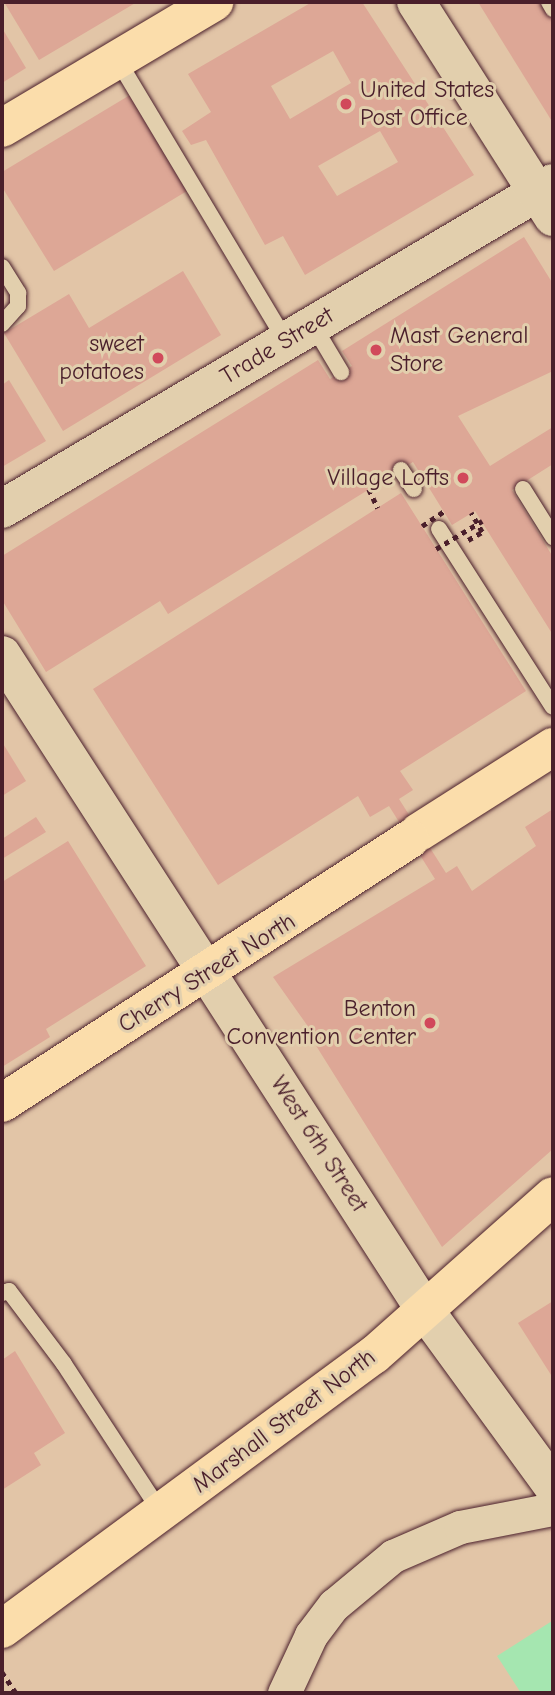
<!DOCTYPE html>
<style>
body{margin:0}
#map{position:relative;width:555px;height:1695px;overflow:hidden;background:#e2c5a7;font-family:"Comic Neue",sans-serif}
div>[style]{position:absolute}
.green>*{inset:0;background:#a5e6b0}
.building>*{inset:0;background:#dda796}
.path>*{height:4.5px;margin-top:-2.25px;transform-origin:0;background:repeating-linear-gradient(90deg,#4a1f2b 0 5px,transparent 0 10px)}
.roads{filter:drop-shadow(0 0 2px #4a1f2b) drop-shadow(0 0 2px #4a1f2b)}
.service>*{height:16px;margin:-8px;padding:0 8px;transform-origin:8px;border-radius:8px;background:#e2cfad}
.minor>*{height:33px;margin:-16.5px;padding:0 16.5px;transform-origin:16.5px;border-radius:16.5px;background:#e2cfad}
.tertiary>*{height:38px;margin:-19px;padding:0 19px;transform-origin:19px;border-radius:19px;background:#e2cfad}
.secondary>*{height:38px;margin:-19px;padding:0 19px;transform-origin:19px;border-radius:19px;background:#e2cfad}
.primary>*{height:38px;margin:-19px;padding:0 19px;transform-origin:19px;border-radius:19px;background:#fbddab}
.path-bridge>*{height:4.5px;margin-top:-2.25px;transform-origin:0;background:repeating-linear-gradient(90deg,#4a1f2b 0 5px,transparent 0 10px)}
.dots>*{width:19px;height:19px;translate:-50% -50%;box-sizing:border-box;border:4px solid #e2cfad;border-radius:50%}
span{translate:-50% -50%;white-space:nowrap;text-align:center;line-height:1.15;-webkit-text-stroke:6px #e2cfad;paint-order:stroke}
.poi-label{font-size:24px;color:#4a1f2b}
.left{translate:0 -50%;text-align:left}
.right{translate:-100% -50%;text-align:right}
.street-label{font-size:24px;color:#4a1f2b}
.frame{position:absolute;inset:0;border:4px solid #4a1f2b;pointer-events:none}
</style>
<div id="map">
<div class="green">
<i style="clip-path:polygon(552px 1621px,553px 1693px,521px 1693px,497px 1656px)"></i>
</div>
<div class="building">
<i style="clip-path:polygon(4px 2px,137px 2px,39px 60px)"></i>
<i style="clip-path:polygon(evenodd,312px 2px,362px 2px,474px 175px,305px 275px,283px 236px,265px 245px,206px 140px,191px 145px,182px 131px,211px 112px,188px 74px,312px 2px,333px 51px,351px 83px,290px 119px,271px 86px,333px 51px,312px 2px,380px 131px,398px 162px,337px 196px,318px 166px,380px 131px)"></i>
<i style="clip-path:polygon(478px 2px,553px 2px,553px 123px)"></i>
<i style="clip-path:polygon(2px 28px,26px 68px,2px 83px)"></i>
<i style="clip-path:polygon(130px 95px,187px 191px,54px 271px,2px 187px,2px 172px)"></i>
<i style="clip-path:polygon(524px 237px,553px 284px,553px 371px,458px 416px,490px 466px,553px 427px,553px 464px,512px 490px,553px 557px,553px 635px,475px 511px,452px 525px,413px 462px,168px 614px,160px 601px,46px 672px,2px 600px,2px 556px,318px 360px,330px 379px,341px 372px,352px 366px,342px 351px)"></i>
<i style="clip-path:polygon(183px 271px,221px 335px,63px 431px,4px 333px,69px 294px,89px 328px)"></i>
<i style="clip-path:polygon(9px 380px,46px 441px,2px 467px,2px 385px)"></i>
<i style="clip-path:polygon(401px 493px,526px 691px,400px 771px,413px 790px,399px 799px,446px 873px,457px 866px,472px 891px,536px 846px,525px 827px,553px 809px,553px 1149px,442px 1247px,315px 1044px,319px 1042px,273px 977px,435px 879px,389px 806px,370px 817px,358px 796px,218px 885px,93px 689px)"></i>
<i style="clip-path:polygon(2px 742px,26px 781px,2px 796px)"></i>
<i style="clip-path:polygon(36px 817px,46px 832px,2px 859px,2px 839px)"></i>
<i style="clip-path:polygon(68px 841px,146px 966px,46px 1029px,50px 1037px,2px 1067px,2px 882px)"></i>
<i style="clip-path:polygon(553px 1301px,553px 1378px,518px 1323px)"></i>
<i style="clip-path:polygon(15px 1351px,65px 1433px,34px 1453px,41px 1465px,2px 1490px,2px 1360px)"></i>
</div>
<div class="path">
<i style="left:369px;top:489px;width:21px;rotate:65deg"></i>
<i style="left:468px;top:540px;width:16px;rotate:-30deg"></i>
<i style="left:482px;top:532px;width:22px;rotate:-120deg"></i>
<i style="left:2px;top:1672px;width:25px;rotate:56deg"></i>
</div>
<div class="roads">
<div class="service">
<i style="left:549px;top:2px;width:8px;rotate:60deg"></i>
<i style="left:117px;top:59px;width:329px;rotate:59.1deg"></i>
<i style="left:2px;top:267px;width:31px;rotate:58deg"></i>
<i style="left:18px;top:293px;width:13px;rotate:90deg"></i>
<i style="left:18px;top:306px;width:24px;rotate:132deg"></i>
<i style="left:313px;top:325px;width:55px;rotate:59.2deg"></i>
<i style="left:401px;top:470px;width:23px;rotate:56deg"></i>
<i style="left:523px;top:489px;width:57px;rotate:58deg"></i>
<i style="left:439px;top:529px;width:211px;rotate:57.4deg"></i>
<i style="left:2px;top:1293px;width:7px;rotate:-16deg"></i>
<i style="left:9px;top:1291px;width:91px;rotate:53deg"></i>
<i style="left:64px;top:1364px;width:177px;rotate:56.8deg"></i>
</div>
<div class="minor">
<i style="left:284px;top:1693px;width:64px;rotate:-65deg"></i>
<i style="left:311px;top:1635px;width:38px;rotate:-53deg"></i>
<i style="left:334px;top:1605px;width:77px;rotate:-39.7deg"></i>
<i style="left:393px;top:1556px;width:73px;rotate:-23.4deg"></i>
<i style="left:460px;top:1527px;width:95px;rotate:-11deg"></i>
</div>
<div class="tertiary">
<i style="left:2px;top:509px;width:640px;rotate:-30.61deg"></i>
<i style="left:2px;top:655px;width:782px;rotate:57.16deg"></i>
<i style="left:426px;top:1312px;width:215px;rotate:53.9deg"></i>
</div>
<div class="secondary">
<i style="left:416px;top:2px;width:255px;rotate:57.5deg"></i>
</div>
<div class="primary">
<i style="left:2px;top:128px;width:247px;rotate:-30.7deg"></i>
<i style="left:419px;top:832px;width:159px;rotate:-32.4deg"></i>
<i style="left:2px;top:1103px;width:486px;rotate:-32.9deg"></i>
<i style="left:2px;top:1629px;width:462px;rotate:-36.4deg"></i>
<i style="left:374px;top:1355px;width:239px;rotate:-41.6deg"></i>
</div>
</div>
<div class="path-bridge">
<i style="left:422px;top:526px;width:27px;rotate:-34deg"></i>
<i style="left:436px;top:549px;width:54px;rotate:-31.3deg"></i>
</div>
<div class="dots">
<i style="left:346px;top:104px;background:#d1495b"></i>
<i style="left:376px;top:350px;background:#d1495b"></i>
<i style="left:158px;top:358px;background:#d1495b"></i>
<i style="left:463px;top:478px;background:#d1495b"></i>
<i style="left:430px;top:1023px;background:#d1495b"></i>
</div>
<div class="poi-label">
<span class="left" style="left:360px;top:104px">United States<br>Post Office</span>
<span class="left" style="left:390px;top:350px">Mast General<br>Store</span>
<span class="right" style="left:144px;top:358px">sweet<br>potatoes</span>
<span class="right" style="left:449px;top:478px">Village Lofts</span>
<span class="right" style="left:416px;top:1023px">Benton<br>Convention Center</span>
</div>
<div class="street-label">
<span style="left:277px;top:346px;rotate:-31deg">Trade Street</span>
<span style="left:207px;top:973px;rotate:-32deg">Cherry Street North</span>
<span style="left:319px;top:1144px;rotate:57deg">West 6th Street</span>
<span style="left:284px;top:1421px;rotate:-37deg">Marshall Street North</span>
</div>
<div class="frame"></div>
</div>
